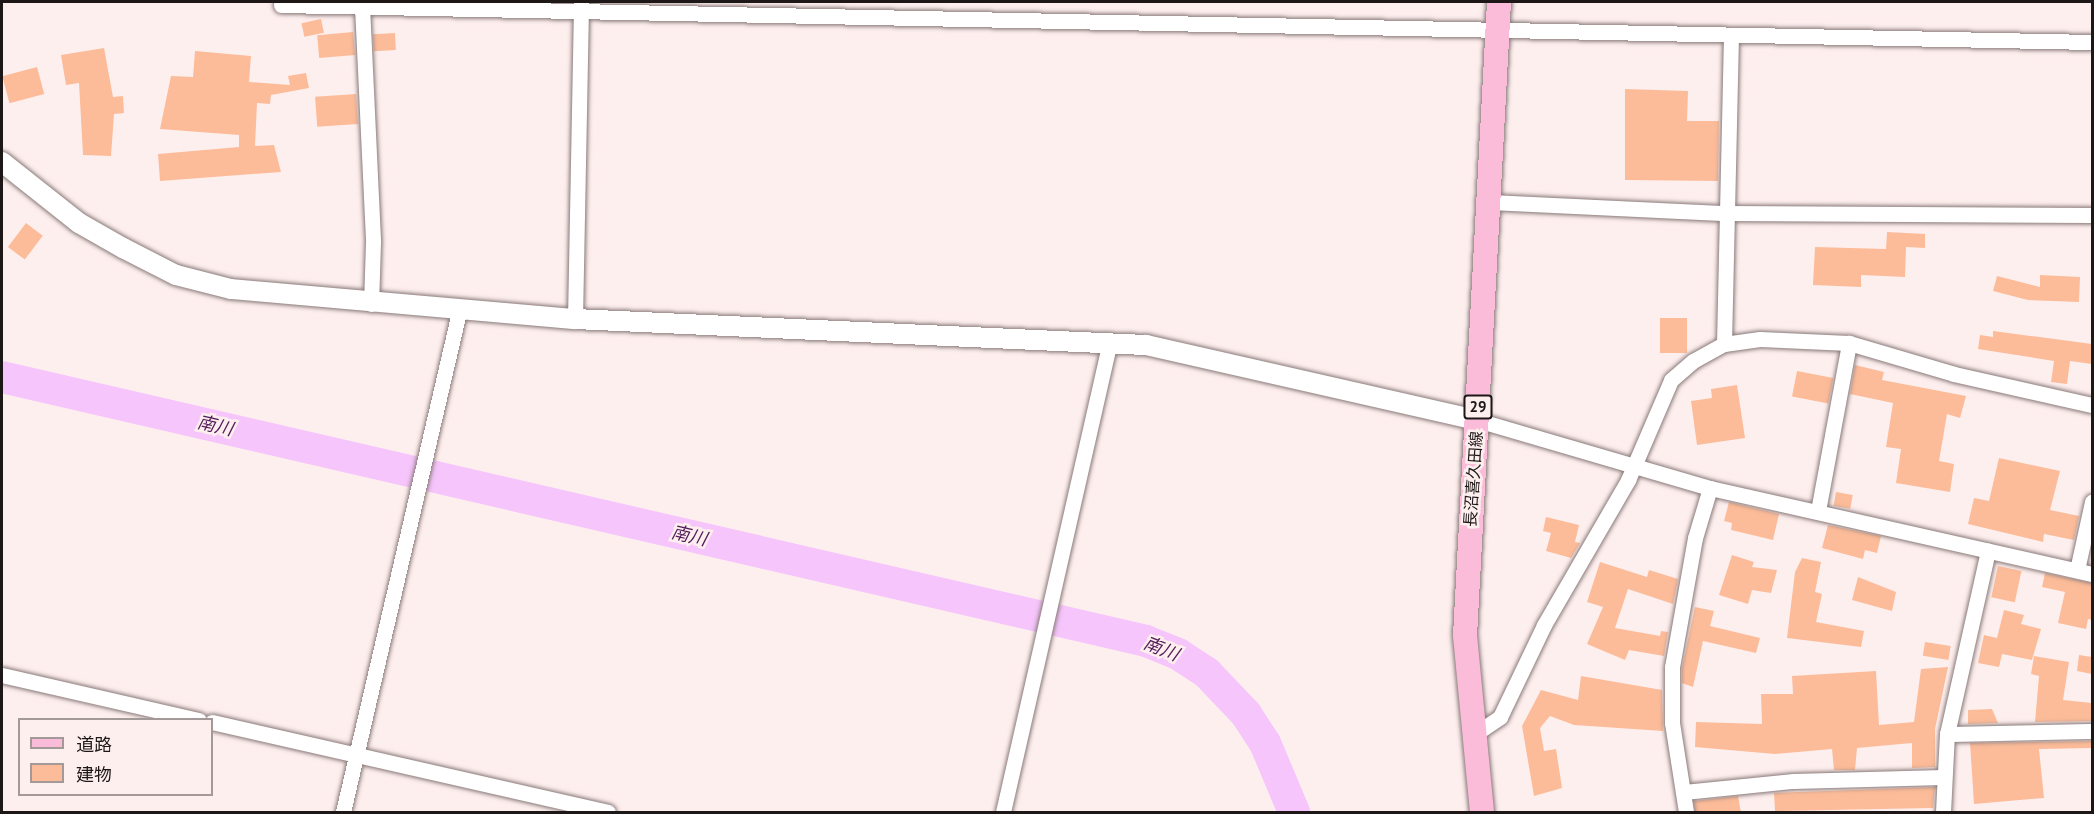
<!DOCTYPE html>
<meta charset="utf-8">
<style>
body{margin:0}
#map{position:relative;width:2094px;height:814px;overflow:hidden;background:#feefef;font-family:"PT Sans","Noto Sans JP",sans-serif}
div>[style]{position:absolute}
.river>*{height:32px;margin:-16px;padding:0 16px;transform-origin:16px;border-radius:16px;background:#f5c5fb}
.building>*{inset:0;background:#fcbc99;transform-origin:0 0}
.roads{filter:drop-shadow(0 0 2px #897979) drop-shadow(0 0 2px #897979)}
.minor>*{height:15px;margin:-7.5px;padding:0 7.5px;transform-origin:7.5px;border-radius:7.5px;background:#fff}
.tertiary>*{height:20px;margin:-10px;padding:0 10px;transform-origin:10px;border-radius:10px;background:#fff}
.primary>*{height:24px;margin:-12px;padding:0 12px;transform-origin:12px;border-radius:12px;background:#fbbcd9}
span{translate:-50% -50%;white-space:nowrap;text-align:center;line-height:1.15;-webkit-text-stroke:5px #feefef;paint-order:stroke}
.shield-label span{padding:2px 4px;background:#feefef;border:2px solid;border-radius:4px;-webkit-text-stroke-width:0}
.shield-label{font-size:15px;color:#1d1717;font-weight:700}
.street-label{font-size:16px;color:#1d1717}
.water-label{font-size:18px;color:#521b5a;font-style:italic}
.frame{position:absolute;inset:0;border:3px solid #1d1717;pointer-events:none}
.legend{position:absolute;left:18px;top:718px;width:195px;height:78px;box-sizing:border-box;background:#feefef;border:2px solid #a49999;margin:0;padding:8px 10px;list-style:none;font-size:18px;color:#1d1717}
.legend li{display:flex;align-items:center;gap:12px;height:30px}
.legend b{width:30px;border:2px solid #a49999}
</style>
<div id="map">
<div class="river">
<i style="left:2px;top:377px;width:1174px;rotate:12.99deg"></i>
<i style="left:1146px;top:641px;width:35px;rotate:22deg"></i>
<i style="left:1178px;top:654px;width:35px;rotate:33deg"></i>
<i style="left:1207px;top:673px;width:57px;rotate:46.4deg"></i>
<i style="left:1246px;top:714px;width:35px;rotate:57deg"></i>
<i style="left:1265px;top:743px;width:75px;rotate:67.2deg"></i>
</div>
<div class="building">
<i style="left:321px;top:19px;width:14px;height:20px;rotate:78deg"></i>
<i style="left:353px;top:32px;width:23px;height:36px;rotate:85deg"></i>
<i style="left:395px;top:33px;width:17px;height:22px;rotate:87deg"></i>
<i style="clip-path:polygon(104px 48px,113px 97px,123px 96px,124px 113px,114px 114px,111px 156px,83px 155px,79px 83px,66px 85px,61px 55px)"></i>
<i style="clip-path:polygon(195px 51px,251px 56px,249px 82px,290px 85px,288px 76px,306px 73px,309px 88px,271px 95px,270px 104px,257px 103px,255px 146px,274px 145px,281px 172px,160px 181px,158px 154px,239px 147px,239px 135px,160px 129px,171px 76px,193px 77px)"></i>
<i style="left:37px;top:67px;width:28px;height:36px;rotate:75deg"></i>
<i style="clip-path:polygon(1625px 89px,1688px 91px,1687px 121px,1719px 121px,1718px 181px,1625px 180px)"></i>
<i style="left:356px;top:94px;width:30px;height:41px;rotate:86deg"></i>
<i style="left:26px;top:223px;width:21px;height:30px;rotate:37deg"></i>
<i style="clip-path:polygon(1887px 232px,1925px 234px,1925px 248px,1906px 247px,1905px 277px,1861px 275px,1861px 287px,1813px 285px,1815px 247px,1886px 249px)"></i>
<i style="clip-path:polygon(2040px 275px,2080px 277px,2079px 302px,2028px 300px,1993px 291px,1997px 276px,2040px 287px)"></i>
<i style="left:1660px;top:318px;width:27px;height:35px"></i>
<i style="clip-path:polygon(1993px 331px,2092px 344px,2092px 364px,2070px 361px,2067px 384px,2051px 382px,2054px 361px,1978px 349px,1980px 335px,1993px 337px)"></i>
<i style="clip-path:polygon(1855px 365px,1884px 372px,1882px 380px,1966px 396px,1960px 418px,1947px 414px,1939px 461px,1954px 464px,1950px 492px,1896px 483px,1901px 449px,1886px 447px,1893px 403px,1850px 394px)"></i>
<i style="left:1797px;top:371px;width:37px;height:26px;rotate:11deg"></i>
<i style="clip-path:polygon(1737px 385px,1745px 438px,1697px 445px,1691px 401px,1712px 398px,1711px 389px)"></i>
<i style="clip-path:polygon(1999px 458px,2060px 471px,2050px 510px,2079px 516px,2074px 540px,2044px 534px,2043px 542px,1968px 524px,1974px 498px,1989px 501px)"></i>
<i style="left:1836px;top:492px;width:17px;height:14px;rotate:10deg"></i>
<i style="clip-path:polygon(1729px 502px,1779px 514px,1773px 540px,1731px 530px,1732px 523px,1724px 521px)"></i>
<i style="clip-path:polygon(1546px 517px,1579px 525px,1575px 542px,1580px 543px,1571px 558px,1546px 551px,1551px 533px,1543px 531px)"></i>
<i style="clip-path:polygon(1828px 525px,1881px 536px,1877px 553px,1865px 550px,1863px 559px,1822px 548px)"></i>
<i style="clip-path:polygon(1732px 555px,1754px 562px,1752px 567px,1777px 570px,1771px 593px,1752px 590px,1748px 604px,1719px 595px)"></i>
<i style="clip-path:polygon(1802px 558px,1821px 562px,1815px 592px,1822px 594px,1816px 622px,1864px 631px,1861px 647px,1787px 638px,1795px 572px)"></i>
<i style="clip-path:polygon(1600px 562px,1647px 577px,1649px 570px,1678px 579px,1673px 604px,1628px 589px,1615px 628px,1660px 636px,1661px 631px,1668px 632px,1664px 656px,1629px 650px,1625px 660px,1587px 644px,1603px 607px,1587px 602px)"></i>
<i style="left:1998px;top:566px;width:24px;height:32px;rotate:12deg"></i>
<i style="clip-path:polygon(2045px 573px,2092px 583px,2092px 620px,2088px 619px,2086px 629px,2058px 623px,2065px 592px,2042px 587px)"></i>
<i style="clip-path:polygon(1858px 577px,1896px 592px,1892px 611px,1852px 600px)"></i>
<i style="clip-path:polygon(1695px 607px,1714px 611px,1710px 626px,1760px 638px,1756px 653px,1703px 641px,1693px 687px,1682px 683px,1682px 668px)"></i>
<i style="clip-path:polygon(2004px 610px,2024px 615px,2021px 624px,2041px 629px,2032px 660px,2002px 654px,1999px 667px,1978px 663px,1984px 635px,1997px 638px)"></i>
<i style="left:1925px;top:642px;width:26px;height:14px;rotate:9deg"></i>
<i style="clip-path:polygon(2079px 655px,2092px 657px,2092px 674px,2077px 671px)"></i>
<i style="clip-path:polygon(2034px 656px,2069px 662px,2063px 700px,2092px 703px,2092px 721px,2035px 722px,2039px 676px,2031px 674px)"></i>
<i style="clip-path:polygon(1948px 667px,1935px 729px,1935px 767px,1912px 768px,1912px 743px,1857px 748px,1855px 770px,1834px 770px,1832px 749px,1775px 754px,1695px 747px,1696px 722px,1762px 724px,1761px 694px,1793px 694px,1792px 676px,1876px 671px,1879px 725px,1914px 722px,1921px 669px)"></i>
<i style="clip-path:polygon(1581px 676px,1662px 690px,1663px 731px,1574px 725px,1550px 716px,1540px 728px,1544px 751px,1556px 749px,1562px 788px,1534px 796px,1522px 726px,1541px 690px,1578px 700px)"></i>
<i style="clip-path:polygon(1992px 709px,1998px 723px,1968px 724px,1968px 710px)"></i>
<i style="clip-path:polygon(2092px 741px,2092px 748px,2039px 749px,2044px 798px,1974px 804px,1970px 743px)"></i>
<i style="clip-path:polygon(1935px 787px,1933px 808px,1775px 811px,1774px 793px)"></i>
<i style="clip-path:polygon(1738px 796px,1741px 813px,1695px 813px,1694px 801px)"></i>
</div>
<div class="roads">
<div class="minor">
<i style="left:281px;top:5px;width:1811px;rotate:1.17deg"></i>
<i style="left:362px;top:6px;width:236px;rotate:87.3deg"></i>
<i style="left:373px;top:242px;width:62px;rotate:91.8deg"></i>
<i style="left:1490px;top:202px;width:237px;rotate:2.7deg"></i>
<i style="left:1727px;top:213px;width:365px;rotate:0.3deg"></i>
<i style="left:575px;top:319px;width:317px;rotate:-88.9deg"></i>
<i style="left:1724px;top:344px;width:309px;rotate:-88.7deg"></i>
<i style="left:1477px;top:420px;width:243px;rotate:16.3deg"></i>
<i style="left:1710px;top:488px;width:392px;rotate:12.7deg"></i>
<i style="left:1818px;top:511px;width:171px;rotate:-79.5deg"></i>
<i style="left:2077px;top:570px;width:70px;rotate:-77.6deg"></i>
<i style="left:2px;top:675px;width:202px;rotate:12.9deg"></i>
<i style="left:212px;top:722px;width:406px;rotate:12.8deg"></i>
<i style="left:1947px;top:734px;width:145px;rotate:-1.2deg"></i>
<i style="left:1472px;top:736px;width:34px;rotate:-34deg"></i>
<i style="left:1500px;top:717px;width:102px;rotate:-64.4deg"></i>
<i style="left:1544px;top:625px;width:168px;rotate:-59.9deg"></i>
<i style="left:1628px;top:480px;width:109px;rotate:-66.7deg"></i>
<i style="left:1671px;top:380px;width:29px;rotate:-41deg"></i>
<i style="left:1693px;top:361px;width:35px;rotate:-29deg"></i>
<i style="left:1724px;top:344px;width:36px;rotate:-8deg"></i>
<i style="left:1760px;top:339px;width:89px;rotate:2.6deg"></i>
<i style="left:1849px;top:343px;width:109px;rotate:16.4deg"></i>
<i style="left:1954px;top:374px;width:141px;rotate:12.7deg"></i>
<i style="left:1684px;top:792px;width:110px;rotate:-5.8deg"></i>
<i style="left:1793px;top:781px;width:150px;rotate:-1.5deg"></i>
<i style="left:343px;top:812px;width:513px;rotate:-76.94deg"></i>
<i style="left:1003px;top:812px;width:483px;rotate:-77.2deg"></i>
<i style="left:1686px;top:812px;width:90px;rotate:-98.9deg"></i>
<i style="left:1672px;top:723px;width:56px;rotate:-90deg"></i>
<i style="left:1672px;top:667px;width:131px;rotate:-79.9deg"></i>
<i style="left:1695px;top:538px;width:52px;rotate:-73.3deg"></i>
<i style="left:1943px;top:812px;width:78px;rotate:-87.1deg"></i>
<i style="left:1947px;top:734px;width:188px;rotate:-77.4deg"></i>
</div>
<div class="tertiary">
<i style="left:2px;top:162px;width:98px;rotate:38.4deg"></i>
<i style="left:79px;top:223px;width:51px;rotate:29.6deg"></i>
<i style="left:123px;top:248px;width:59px;rotate:27deg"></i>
<i style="left:176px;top:275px;width:57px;rotate:14.3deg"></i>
<i style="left:231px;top:289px;width:345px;rotate:5deg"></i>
<i style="left:575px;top:319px;width:572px;rotate:2.61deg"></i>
<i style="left:1146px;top:345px;width:339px;rotate:12.8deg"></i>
</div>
<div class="primary">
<i style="left:1482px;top:812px;width:177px;rotate:-95.5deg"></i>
<i style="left:1465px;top:636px;width:635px;rotate:-86.93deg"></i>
</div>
</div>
<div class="shield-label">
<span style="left:1478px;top:407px">29</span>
</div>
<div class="street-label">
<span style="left:1473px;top:479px;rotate:-86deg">長沼喜久田線</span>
</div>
<div class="water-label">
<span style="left:215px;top:426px;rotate:13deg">南川</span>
<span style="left:689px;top:536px;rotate:13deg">南川</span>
<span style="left:1161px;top:649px;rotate:22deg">南川</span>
</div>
<div class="frame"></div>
<ul class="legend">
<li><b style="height:8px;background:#fbbcd9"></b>道路</li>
<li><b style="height:16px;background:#fcbc99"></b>建物</li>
</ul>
</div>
